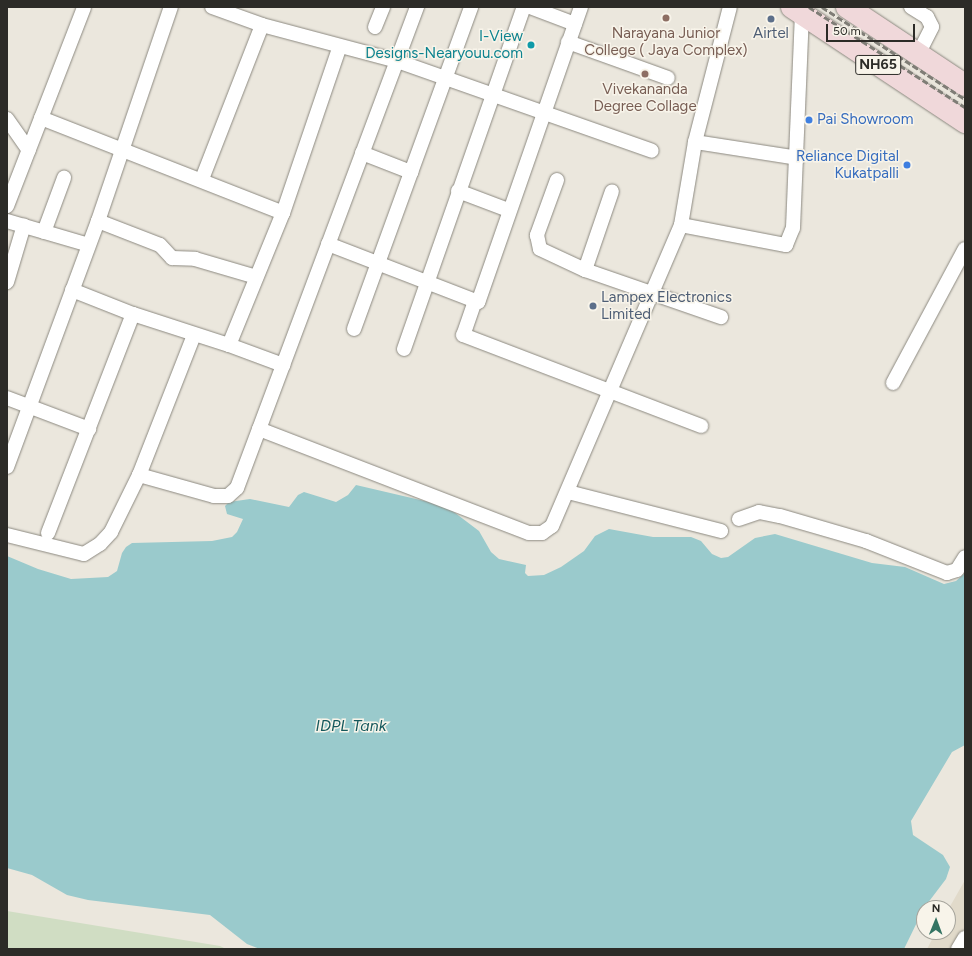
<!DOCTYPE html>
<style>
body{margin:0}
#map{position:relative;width:972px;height:956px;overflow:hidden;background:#ebe7dd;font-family:Figtree,sans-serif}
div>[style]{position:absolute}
.built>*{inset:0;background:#e1daca}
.green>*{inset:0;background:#d0ddc3}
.water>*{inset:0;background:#9acacc}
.roads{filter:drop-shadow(0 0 1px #8c8980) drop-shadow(0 0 1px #8c8980)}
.minor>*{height:14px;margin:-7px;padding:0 7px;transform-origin:7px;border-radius:7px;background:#fff}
.tertiary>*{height:17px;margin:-8.5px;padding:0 8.5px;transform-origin:8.5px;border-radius:8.5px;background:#fff}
.trunk>*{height:22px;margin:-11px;padding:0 11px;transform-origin:11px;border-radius:11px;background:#f0d8da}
.rail>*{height:3px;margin-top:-1.5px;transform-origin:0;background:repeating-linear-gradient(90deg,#7f7d76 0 6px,transparent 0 9px)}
.dots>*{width:11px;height:11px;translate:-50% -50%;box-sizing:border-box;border:2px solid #f8f4ea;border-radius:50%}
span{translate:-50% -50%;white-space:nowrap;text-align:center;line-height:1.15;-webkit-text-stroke:3px #f8f4ea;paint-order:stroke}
.shield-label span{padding:1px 3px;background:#f8f4ea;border:1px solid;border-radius:3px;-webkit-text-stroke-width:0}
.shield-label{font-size:14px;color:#2c2b27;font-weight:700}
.education-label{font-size:15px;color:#785e54}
.service-label{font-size:15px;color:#4e5e75}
.left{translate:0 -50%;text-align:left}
.culture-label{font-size:15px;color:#0d838f}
.right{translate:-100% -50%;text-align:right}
.shop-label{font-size:15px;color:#366cbe}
.water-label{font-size:16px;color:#14585c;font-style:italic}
.frame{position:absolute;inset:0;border:8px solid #2c2b27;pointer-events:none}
.north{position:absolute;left:916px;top:900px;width:40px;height:40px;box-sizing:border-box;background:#f8f4ea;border:1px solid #a6a49c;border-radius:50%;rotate:1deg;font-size:11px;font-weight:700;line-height:16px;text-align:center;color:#2c2b27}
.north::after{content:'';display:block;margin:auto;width:14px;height:18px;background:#347463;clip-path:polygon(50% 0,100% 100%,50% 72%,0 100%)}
.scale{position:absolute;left:826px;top:24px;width:89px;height:18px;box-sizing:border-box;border:2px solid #2c2b27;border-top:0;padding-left:5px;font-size:12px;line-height:14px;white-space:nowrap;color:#2c2b27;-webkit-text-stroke:3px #f8f4ea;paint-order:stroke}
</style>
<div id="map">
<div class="built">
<i style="clip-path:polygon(965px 880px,965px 929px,953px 949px,927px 949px,936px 932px,948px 932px,948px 910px)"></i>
</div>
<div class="green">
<i style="clip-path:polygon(7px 911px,220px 946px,226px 949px,7px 949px)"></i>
</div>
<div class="water">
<i style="clip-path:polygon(356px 485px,446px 506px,479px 531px,491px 552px,499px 559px,526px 565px,525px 573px,528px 576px,544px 575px,561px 567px,584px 551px,595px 536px,609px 529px,653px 537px,691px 537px,701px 541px,712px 554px,721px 558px,728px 557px,755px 538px,775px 534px,872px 563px,905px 567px,944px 584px,956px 581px,965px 573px,965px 745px,952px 752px,911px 821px,913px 835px,943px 855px,950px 867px,946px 879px,924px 908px,904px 949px,260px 949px,247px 944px,210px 915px,88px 900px,67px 895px,32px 875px,7px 868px,7px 556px,38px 569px,71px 579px,108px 577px,117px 571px,122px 553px,126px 547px,132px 543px,212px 541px,232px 537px,237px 532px,243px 519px,227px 514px,225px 506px,229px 502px,250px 499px,289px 507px,298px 495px,304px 492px,336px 502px,348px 495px)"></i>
</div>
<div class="roads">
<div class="minor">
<i style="left:212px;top:7px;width:53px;rotate:19.8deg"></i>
<i style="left:262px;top:25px;width:140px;rotate:14.9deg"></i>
<i style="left:397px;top:61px;width:270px;rotate:19.4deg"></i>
<i style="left:530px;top:7px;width:48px;rotate:20.7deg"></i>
<i style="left:581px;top:7px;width:312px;rotate:109.2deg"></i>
<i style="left:478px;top:302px;width:3px;rotate:-162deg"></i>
<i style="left:475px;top:301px;width:36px;rotate:109deg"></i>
<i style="left:463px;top:335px;width:255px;rotate:20.9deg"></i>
<i style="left:911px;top:7px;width:19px;rotate:32deg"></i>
<i style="left:927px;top:17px;width:11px;rotate:63deg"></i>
<i style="left:932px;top:27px;width:30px;rotate:117deg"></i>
<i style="left:375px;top:27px;width:22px;rotate:-68deg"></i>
<i style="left:568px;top:42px;width:106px;rotate:19.8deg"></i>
<i style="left:41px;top:118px;width:260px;rotate:21.4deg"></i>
<i style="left:283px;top:213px;width:176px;rotate:-71.2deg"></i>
<i style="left:7px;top:119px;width:38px;rotate:55deg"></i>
<i style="left:695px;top:142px;width:104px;rotate:8.8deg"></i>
<i style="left:362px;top:153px;width:53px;rotate:21.2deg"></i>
<i style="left:202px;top:179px;width:165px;rotate:-68.7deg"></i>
<i style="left:557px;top:180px;width:59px;rotate:110deg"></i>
<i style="left:537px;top:235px;width:14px;rotate:78deg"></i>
<i style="left:540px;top:249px;width:50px;rotate:25deg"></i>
<i style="left:585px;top:270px;width:144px;rotate:19.1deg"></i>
<i style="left:458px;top:191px;width:53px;rotate:20.8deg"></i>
<i style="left:7px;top:206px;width:213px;rotate:-68.8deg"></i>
<i style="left:7px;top:221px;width:85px;rotate:16.3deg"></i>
<i style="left:98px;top:221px;width:66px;rotate:21.2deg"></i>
<i style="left:160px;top:245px;width:18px;rotate:47deg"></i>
<i style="left:172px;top:258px;width:23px;rotate:2deg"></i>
<i style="left:195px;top:259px;width:64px;rotate:16.4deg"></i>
<i style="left:681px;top:225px;width:107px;rotate:10.8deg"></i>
<i style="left:786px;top:245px;width:18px;rotate:-68deg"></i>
<i style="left:793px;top:228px;width:213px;rotate:-87.6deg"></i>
<i style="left:44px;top:232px;width:58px;rotate:-69.7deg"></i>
<i style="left:328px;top:244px;width:161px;rotate:21.1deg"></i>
<i style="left:585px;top:270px;width:83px;rotate:-71.1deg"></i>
<i style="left:7px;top:282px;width:59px;rotate:-73.4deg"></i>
<i style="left:72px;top:290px;width:66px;rotate:21.5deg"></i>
<i style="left:133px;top:314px;width:101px;rotate:17.9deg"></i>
<i style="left:229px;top:345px;width:143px;rotate:-67.8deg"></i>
<i style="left:354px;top:329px;width:343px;rotate:-70deg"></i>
<i style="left:194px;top:335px;width:150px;rotate:111.4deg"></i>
<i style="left:139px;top:475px;width:78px;rotate:15.6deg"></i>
<i style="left:214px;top:496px;width:14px"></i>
<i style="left:228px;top:496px;width:12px;rotate:-42deg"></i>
<i style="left:237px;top:488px;width:514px;rotate:-69.48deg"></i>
<i style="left:229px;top:345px;width:58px;rotate:20.3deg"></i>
<i style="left:404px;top:349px;width:362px;rotate:-70.7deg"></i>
<i style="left:893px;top:383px;width:152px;rotate:-61.8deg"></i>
<i style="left:7px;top:398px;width:88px;rotate:20.7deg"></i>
<i style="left:259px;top:429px;width:289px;rotate:21.1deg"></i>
<i style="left:529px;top:533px;width:13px"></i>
<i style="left:542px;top:533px;width:12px;rotate:-35deg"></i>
<i style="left:552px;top:526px;width:327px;rotate:-66.8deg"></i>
<i style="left:681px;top:225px;width:84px;rotate:-80.4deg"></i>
<i style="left:695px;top:142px;width:139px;rotate:-75.5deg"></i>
<i style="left:7px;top:467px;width:262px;rotate:-69.7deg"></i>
<i style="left:98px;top:221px;width:226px;rotate:-71.2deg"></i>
<i style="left:568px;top:492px;width:158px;rotate:14.3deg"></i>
<i style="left:739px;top:519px;width:21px;rotate:-19deg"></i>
<i style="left:759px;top:512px;width:21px;rotate:11deg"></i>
<i style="left:780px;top:516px;width:90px;rotate:16.2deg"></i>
<i style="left:866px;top:541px;width:87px;rotate:21.6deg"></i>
<i style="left:947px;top:573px;width:10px;rotate:-17deg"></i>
<i style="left:957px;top:570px;width:15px;rotate:-58deg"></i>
<i style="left:48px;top:533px;width:235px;rotate:-68.8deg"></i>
<i style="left:7px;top:535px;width:79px;rotate:13.9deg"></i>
<i style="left:84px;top:554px;width:19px;rotate:-32deg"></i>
<i style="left:100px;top:544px;width:16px;rotate:-47deg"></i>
<i style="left:111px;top:532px;width:64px;rotate:-63.8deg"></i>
</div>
<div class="tertiary">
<i style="left:959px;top:949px;width:12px;rotate:-59deg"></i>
</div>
<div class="trunk">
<i style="left:792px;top:7px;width:208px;rotate:33.6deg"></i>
<i style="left:847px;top:7px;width:141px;rotate:33.5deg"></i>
</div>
</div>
<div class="rail">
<i style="left:809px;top:7px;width:185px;rotate:32.7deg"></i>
<i style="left:822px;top:7px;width:170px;rotate:32.8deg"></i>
</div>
<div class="dots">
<i style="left:666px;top:18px;background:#8d6e63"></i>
<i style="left:771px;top:19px;background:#5c6f8a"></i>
<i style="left:531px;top:45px;background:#0f9aa8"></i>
<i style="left:645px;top:74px;background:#8d6e63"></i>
<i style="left:809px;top:120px;background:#3f7fe0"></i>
<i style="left:907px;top:165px;background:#3f7fe0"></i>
<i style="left:593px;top:306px;background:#5c6f8a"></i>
</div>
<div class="shield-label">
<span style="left:878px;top:65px">NH65</span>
</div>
<div class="education-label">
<span style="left:666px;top:42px">Narayana Junior<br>College ( Jaya Complex)</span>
<span style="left:645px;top:98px">Vivekananda<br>Degree Collage</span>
</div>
<div class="service-label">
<span style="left:771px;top:34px">Airtel</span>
<span class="left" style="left:601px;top:306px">Lampex Electronics<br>Limited</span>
</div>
<div class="culture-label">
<span class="right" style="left:523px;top:45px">I-View<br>Designs-Nearyouu.com</span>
</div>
<div class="shop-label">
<span class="left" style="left:817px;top:120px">Pai Showroom</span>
<span class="right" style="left:899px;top:165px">Reliance Digital<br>Kukatpalli</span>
</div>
<div class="water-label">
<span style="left:351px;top:726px">IDPL Tank</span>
</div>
<div class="frame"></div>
<div class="north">N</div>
<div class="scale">50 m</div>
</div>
